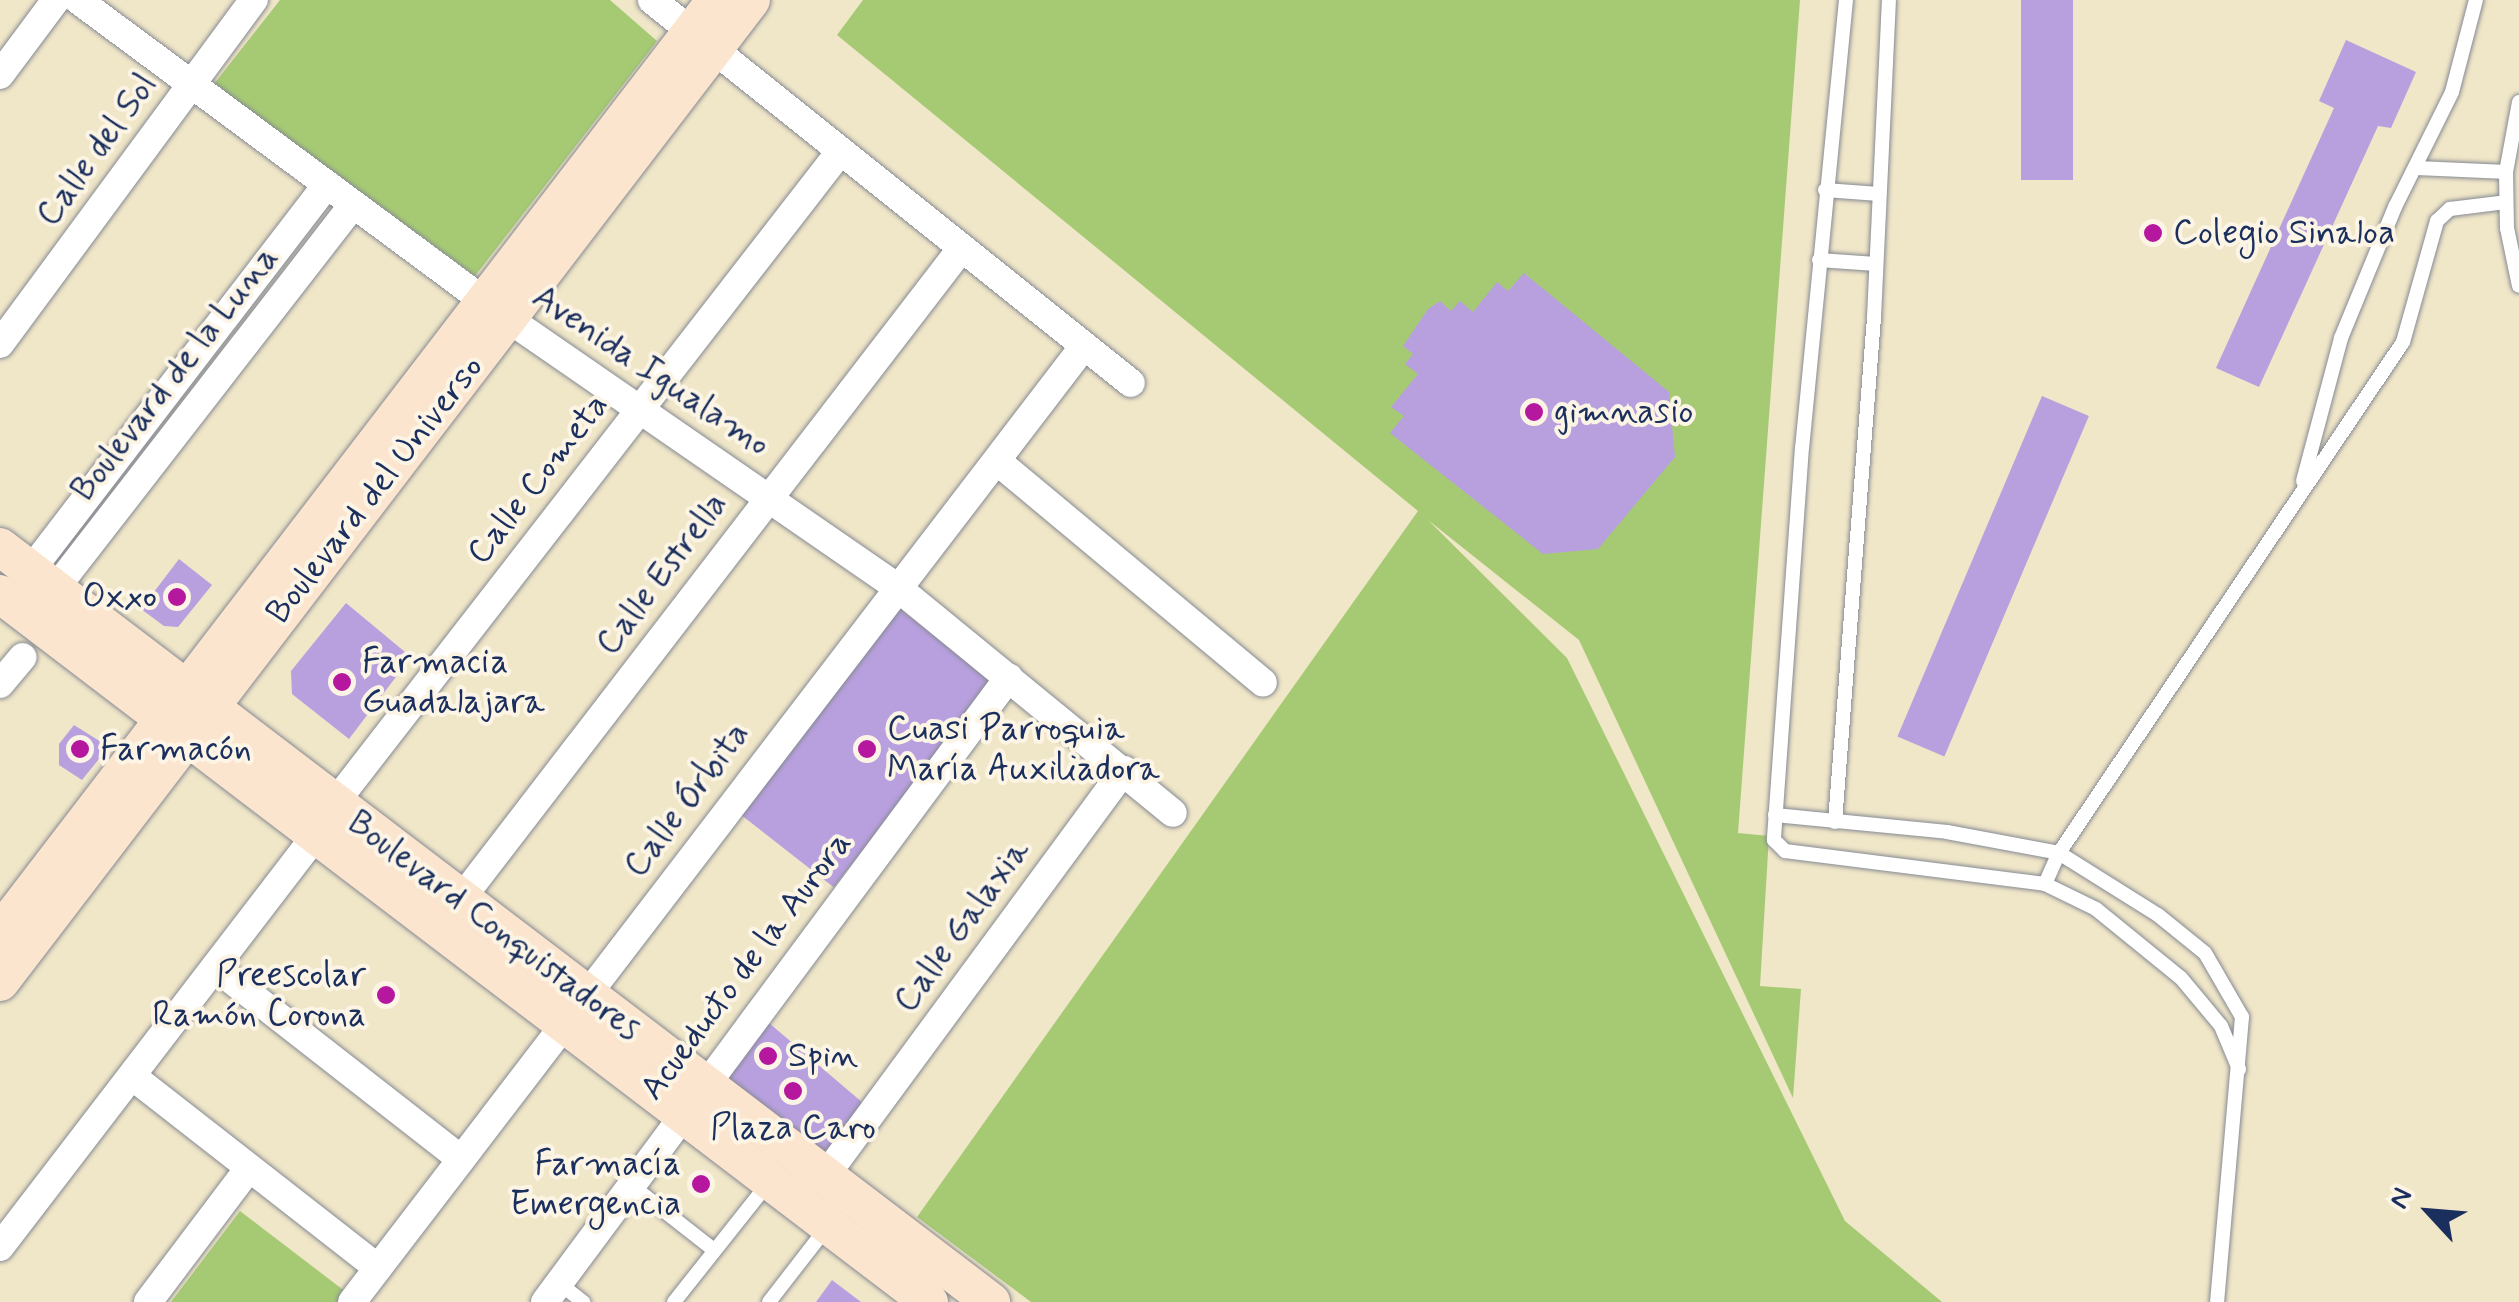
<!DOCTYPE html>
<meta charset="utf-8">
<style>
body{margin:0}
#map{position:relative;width:2519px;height:1302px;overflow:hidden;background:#f0e6c8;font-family:Mynerve,sans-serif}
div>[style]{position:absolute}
.green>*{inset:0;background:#a6ca74}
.building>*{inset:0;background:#b8a0de;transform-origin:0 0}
.roads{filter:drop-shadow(0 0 2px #868a93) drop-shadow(0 0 2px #868a93)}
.lane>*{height:14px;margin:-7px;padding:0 7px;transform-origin:7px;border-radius:7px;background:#fff}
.street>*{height:28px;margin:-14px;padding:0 14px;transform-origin:14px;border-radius:14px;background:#fff}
.secondary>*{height:38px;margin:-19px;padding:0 19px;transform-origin:19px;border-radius:19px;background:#fce5cf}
.dots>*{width:28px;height:28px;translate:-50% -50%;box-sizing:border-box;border:5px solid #fcf5e5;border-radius:50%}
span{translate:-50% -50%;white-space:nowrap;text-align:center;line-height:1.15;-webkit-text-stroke:8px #fcf5e5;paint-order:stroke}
.street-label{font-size:35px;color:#1b2f5e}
.poi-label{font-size:35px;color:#1b2f5e}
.left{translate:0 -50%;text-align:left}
.right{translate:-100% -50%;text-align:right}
.north{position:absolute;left:2379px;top:1162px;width:100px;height:100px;-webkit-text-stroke:8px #fcf5e5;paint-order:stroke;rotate:296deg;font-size:28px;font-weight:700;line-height:40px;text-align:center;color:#1b2f5e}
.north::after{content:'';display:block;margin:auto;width:35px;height:45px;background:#1b2f5e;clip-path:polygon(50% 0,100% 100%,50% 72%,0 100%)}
</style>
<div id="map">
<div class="green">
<i style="clip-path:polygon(280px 0,610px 0,657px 41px,475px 276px,214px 84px)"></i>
<i style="clip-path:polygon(863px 0,1800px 0,1738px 833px,1769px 836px,1760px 986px,1801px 989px,1793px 1098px,1579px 640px,1428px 520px,1567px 658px,1845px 1221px,1942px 1302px,1031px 1302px,917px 1217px,1418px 511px,837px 35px)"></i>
<i style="clip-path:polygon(240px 1211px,346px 1292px,338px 1302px,171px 1302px)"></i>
</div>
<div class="building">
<i style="left:2021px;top:0;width:52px;height:180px"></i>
<i style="clip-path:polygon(2346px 40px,2416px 72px,2391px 128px,2378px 126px,2259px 387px,2216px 368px,2334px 108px,2319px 101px)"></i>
<i style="clip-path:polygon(1524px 273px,1669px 392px,1675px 457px,1598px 549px,1543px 554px,1390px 433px,1404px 416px,1391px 407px,1418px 374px,1405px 364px,1413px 354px,1403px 346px,1428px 309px,1440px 301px,1451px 311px,1460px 301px,1473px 312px,1497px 282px,1508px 291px)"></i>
<i style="left:2042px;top:396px;width:51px;height:370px;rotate:23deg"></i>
<i style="clip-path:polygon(179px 559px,212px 585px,178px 627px,164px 626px,141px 609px)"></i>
<i style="clip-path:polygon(346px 603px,411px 657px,349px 739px,292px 694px,291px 671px)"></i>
<i style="left:900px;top:609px;width:119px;height:260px;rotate:38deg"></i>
<i style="clip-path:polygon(74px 725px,101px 742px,103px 754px,82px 780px,59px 765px,59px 744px)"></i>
<i style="clip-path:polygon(762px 1017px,863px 1103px,826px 1155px,719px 1080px)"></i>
<i style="clip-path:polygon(832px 1280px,861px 1302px,816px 1302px)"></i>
</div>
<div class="roads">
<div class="lane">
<i style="left:1846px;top:0;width:449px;rotate:95.6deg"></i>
<i style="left:1802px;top:447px;width:394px;rotate:94.1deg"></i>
<i style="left:1774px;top:840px;width:16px;rotate:45deg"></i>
<i style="left:1785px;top:851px;width:262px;rotate:7.2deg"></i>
<i style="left:2045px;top:884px;width:57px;rotate:26.1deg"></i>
<i style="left:2096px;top:909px;width:109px;rotate:39.1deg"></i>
<i style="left:2181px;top:978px;width:62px;rotate:50.2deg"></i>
<i style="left:2221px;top:1026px;width:47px;rotate:67.3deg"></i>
<i style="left:2519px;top:102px;width:71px;rotate:100.5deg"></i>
<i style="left:2506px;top:172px;width:56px;rotate:89deg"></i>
<i style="left:2507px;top:228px;width:59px;rotate:78.3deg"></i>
<i style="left:2418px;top:168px;width:88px;rotate:2.6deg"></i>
<i style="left:1825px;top:190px;width:54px;rotate:4.2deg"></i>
<i style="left:1819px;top:260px;width:57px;rotate:4deg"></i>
<i style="left:2303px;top:481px;width:148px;rotate:-75.1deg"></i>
<i style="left:2341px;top:338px;width:142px;rotate:-67.6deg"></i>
<i style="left:2395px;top:207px;width:128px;rotate:-63.6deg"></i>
<i style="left:2452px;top:92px;width:95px;rotate:-75.4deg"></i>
<i style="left:1775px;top:815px;width:173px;rotate:5.6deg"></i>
<i style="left:1947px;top:832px;width:114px;rotate:10.6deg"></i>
<i style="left:2059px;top:853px;width:117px;rotate:32.1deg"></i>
<i style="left:2158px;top:915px;width:60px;rotate:39deg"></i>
<i style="left:2205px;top:953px;width:74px;rotate:60deg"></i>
<i style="left:2242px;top:1017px;width:286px;rotate:95deg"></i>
<i style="left:1835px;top:822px;width:507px;rotate:-85.58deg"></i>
<i style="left:1874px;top:317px;width:317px;rotate:-87.3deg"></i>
<i style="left:2045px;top:884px;width:34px;rotate:-66deg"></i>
<i style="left:2059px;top:853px;width:616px;rotate:-56.05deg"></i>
<i style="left:2403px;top:342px;width:126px;rotate:-74.3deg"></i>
<i style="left:2437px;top:221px;width:18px;rotate:-43deg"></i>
<i style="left:2450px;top:209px;width:56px;rotate:-7.1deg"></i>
<i style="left:631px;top:1185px;width:105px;rotate:38.1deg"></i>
<i style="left:559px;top:1283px;width:31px;rotate:38deg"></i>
<i style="left:674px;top:1302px;width:153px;rotate:-51.6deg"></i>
<i style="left:769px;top:1302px;width:96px;rotate:-52.2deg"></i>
</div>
<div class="street">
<i style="left:78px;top:0;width:534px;rotate:36.55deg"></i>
<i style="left:507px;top:318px;width:475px;rotate:34.6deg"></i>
<i style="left:898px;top:588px;width:355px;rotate:39.3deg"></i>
<i style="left:652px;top:0;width:613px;rotate:38.65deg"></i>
<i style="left:0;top:75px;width:94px;rotate:-53.3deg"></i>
<i style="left:0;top:344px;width:428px;rotate:-53.6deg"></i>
<i style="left:997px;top:461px;width:346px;rotate:39.8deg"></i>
<i style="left:31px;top:570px;width:486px;rotate:-52.5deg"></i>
<i style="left:55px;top:589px;width:487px;rotate:-52.2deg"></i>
<i style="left:0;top:684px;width:35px;rotate:-50deg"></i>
<i style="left:334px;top:804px;width:824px;rotate:-52.2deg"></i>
<i style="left:461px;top:899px;width:820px;rotate:-52.43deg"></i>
<i style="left:215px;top:967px;width:312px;rotate:38deg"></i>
<i style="left:132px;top:1076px;width:312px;rotate:38deg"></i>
<i style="left:826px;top:1175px;width:503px;rotate:-53.65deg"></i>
<i style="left:0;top:1247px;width:519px;rotate:-52.51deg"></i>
<i style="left:148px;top:1302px;width:168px;rotate:-53deg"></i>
<i style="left:352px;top:1302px;width:1204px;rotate:-52.56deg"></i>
<i style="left:545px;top:1302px;width:778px;rotate:-53.41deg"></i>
</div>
<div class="secondary">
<i style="left:0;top:547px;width:1246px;rotate:37.3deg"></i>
<i style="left:0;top:594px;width:1168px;rotate:37.31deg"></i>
<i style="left:0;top:933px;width:1176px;rotate:-52.5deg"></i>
<i style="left:0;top:982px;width:1236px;rotate:-52.59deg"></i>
</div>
</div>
<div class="dots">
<i style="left:2153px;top:233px;background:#b5179e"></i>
<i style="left:1534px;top:412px;background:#b5179e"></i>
<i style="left:177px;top:597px;background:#b5179e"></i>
<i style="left:342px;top:682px;background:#b5179e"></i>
<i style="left:80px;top:749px;background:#b5179e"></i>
<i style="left:867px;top:749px;background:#b5179e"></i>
<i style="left:386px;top:995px;background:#b5179e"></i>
<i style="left:768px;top:1056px;background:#b5179e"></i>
<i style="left:793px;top:1091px;background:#b5179e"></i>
<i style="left:701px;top:1184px;background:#b5179e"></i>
</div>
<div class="street-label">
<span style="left:97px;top:150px;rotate:-54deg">Calle del Sol</span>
<span style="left:651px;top:371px;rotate:34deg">Avenida Igualamo</span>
<span style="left:175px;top:374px;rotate:-52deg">Boulevard de la Luna</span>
<span style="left:538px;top:479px;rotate:-52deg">Calle Cometa</span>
<span style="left:375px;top:490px;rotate:-52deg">Boulevard del Universo</span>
<span style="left:662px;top:574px;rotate:-53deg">Calle Estrella</span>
<span style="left:687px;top:800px;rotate:-53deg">Calle Órbita</span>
<span style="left:494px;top:926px;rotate:37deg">Boulevard Conquistadores</span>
<span style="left:962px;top:926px;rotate:-54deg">Calle Galaxia</span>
<span style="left:746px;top:966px;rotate:-53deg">Acueducto de la Aurora</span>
</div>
<div class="poi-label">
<span class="left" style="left:2173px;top:233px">Colegio Sinaloa</span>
<span class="left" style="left:1554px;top:412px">gimnasio</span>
<span class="right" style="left:157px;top:597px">Oxxo</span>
<span class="left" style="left:362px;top:682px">Farmacia<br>Guadalajara</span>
<span class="left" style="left:887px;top:749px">Cuasi Parroquia<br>María Auxiliadora</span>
<span class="left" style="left:100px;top:749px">Farmacón</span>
<span class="right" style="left:366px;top:995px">Preescolar<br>Ramón Corona</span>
<span class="left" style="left:788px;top:1056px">Spin</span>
<span style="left:793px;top:1128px">Plaza Caro</span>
<span class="right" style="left:681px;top:1184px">Farmacía<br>Emergencia</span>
</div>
<div class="north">N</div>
</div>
